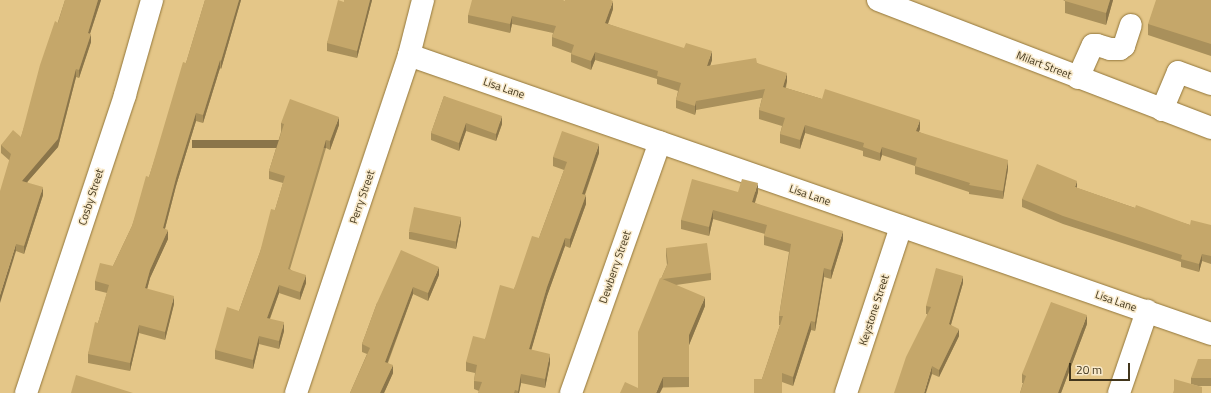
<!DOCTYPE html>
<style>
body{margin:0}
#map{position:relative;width:1211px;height:393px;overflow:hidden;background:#e4c688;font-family:"Titillium Web",sans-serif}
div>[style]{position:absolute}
.roads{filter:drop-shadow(0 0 1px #92763a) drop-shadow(0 0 1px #92763a)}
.minor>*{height:22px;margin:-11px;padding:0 11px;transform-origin:11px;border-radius:11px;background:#fff}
.wall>*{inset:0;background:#a9905b}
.shaded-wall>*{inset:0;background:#8a754a;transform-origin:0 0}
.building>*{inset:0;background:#c5a76a;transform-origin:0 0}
span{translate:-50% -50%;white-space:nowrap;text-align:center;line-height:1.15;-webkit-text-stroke:3px #f8e9ca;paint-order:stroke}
.street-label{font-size:11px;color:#42361c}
.scale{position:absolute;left:1069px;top:363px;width:61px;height:18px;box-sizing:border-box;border:2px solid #42361c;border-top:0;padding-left:5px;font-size:12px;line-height:14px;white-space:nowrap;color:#42361c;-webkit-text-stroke:3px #f8e9ca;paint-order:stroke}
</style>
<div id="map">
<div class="roads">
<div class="minor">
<i style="left:878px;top:0;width:357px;rotate:21deg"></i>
<i style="left:409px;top:55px;width:849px;rotate:19.18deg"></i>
<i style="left:1078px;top:78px;width:36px;rotate:-66deg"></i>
<i style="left:1093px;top:45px;width:4px"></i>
<i style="left:1097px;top:45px;width:14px;rotate:17deg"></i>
<i style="left:1110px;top:49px;width:10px"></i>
<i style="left:1120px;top:49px;width:5px;rotate:-37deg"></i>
<i style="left:1124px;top:46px;width:22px;rotate:-72deg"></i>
<i style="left:1162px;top:110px;width:41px;rotate:-67.2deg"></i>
<i style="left:1178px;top:72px;width:35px;rotate:20deg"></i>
<i style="left:26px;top:393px;width:314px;rotate:-71.6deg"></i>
<i style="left:125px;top:95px;width:99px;rotate:-74.1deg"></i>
<i style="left:296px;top:393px;width:356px;rotate:-71.5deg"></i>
<i style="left:409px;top:55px;width:57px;rotate:-75.7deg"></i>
<i style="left:571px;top:393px;width:266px;rotate:-70.5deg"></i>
<i style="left:846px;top:393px;width:175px;rotate:-71.7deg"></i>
<i style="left:1119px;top:393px;width:87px;rotate:-71.1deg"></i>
</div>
</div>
<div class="wall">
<i style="clip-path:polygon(65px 0,101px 0,90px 33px,91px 42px,79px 78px,76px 77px,58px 147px,27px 182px,43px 195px,24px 254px,16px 251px,9px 160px,1px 153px,1px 145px,21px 137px)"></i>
<i style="clip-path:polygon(205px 0,241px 0,221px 69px,220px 68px,203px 123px,196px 121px,176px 186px,165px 229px,168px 239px,150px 278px,147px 289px,174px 304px,165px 340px,139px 333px,130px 371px,88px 363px,88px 354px,98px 323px,107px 293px,95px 290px,95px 281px,113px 266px,132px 226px,149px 177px,186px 63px)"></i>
<i style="clip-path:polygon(344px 0,372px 0,357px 58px,327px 51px,327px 43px,344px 2px)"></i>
<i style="clip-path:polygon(1063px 0,1113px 0,1106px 25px,1065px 13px,1065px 1px)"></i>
<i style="clip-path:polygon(1211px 0,1211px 56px,1148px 35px,1148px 24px)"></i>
<i style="clip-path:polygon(613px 9px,608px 24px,712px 60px,710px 66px,757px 63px,787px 81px,786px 88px,920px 129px,919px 132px,1008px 169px,1003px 199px,969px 194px,969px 192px,915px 174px,915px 166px,882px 155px,880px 161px,863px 156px,863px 151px,805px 133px,800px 149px,780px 143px,780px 134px,782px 126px,759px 119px,759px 110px,762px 98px,696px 110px,695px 115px,676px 108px,676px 100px,678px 91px,657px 84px,657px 79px,595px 60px,591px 70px,571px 62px,571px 53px,552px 46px,552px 37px,553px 33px,512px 24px,510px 33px,468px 23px,468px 15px)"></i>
<i style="clip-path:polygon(444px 96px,502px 124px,496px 141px,466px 131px,459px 151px,431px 140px,431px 133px)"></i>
<i style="clip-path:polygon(281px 123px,339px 125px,330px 150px,326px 148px,290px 269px,306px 283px,300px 300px,279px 293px,270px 319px,284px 331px,279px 349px,259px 344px,253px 369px,215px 359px,215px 350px,239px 311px,275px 210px,283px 183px,269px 179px,269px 171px,281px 132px)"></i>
<i style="clip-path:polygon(599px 153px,585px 195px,586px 204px,570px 248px,565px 246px,547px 296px,531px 350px,550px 363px,545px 388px,521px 383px,519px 393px,478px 393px,479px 391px,474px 389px,474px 381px,475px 373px,466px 371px,466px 362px,485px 339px,514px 289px,539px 238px,564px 170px,553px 166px,553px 157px)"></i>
<i style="clip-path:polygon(1077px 188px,1135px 208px,1190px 225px,1211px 225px,1211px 264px,1202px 261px,1199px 272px,1181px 267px,1181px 262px,1063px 224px,1022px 207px,1022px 199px)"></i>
<i style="clip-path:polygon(738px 192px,758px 192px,755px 203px,843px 240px,831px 279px,824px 277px,815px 331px,811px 330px,793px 386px,782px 382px,762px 379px,780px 325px,779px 325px,779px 316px,789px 252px,764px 245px,764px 236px,765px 234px,713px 219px,709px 236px,681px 229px,681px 220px)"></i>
<i style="clip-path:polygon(461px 224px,456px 249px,409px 239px,409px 232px)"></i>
<i style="clip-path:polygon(666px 248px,711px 273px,711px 280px,676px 285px,705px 306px,689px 345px,689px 387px,638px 388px,661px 279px,667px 265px,666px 256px)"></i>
<i style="clip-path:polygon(439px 275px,428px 301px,413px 294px,388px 363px,393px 373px,384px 393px,350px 393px,367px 354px,362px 352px,362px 344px,377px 303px)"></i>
<i style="clip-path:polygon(963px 283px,951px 325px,959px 336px,939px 377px,932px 374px,927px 314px,926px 314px,926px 306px)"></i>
<i style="clip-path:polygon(1087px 324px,1061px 393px,1020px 393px,1023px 383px,1022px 383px,1022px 374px)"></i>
<i style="clip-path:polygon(1211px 359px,1211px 386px,1198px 386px,1191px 384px,1191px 378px)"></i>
</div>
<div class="shaded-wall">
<i style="clip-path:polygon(98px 0,101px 0,88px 40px,88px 33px)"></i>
<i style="clip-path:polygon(239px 0,241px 0,221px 69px,221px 61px)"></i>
<i style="clip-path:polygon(370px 0,372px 0,357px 58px,357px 51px)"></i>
<i style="clip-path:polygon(1110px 0,1113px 0,1106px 25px,1106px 13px)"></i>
<i style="clip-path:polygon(613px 1px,613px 9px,605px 32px,605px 23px)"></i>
<i style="clip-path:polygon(512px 16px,512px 24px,510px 33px,510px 24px)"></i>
<i style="clip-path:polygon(91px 34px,91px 42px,79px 78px,79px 70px)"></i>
<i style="clip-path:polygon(712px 51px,712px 60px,707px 75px,707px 66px)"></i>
<i style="clip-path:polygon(595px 52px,595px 60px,591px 70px,591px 61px)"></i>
<i style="clip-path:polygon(220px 60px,220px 68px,203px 123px,203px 115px)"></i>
<i style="clip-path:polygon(76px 69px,76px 77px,58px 147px,22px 188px,22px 181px)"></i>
<i style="clip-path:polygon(787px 73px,787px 81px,783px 96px,783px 87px)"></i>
<i style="clip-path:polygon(696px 101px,696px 110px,695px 115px,695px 106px)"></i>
<i style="clip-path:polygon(196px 113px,196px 121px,176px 186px,163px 236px,163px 228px,176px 178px)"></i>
<i style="clip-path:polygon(502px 116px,502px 124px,496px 141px,496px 134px)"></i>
<i style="clip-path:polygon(339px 117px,339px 125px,330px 150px,330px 141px)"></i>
<i style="clip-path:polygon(920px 120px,920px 129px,916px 139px,916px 131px)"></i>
<i style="clip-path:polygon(466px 123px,466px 131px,459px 151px,459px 143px)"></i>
<i style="clip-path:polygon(805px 125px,805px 133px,800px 149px,800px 140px)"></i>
<i style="left:326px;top:140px;width:8px;height:134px;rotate:90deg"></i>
<i style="clip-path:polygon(599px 144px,599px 153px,582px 202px,582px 194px)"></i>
<i style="clip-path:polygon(882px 147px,882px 155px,880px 161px,880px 153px)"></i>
<i style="clip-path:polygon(1008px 160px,1008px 169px,1003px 199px,1003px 191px)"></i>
<i style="clip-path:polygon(1077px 181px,1077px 188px,1075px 187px)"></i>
<i style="clip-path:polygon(758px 183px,758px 192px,752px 211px,752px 202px)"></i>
<i style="clip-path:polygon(43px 187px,43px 195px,24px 254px,24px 246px)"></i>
<i style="clip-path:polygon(586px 195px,586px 204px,570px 248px,570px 239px)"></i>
<i style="clip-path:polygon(713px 210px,713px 219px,709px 236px,709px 227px)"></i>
<i style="clip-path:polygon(461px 217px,461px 224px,456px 249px,456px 242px)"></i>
<i style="clip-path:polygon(168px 230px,168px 239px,150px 278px,145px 297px,145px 288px,150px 270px)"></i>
<i style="clip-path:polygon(843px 231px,843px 240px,831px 279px,831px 270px)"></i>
<i style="clip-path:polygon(565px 238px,565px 246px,547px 296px,529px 358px,529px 349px,547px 287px)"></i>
<i style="clip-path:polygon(16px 244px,16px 251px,0 303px,0 295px)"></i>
<i style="clip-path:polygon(1202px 254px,1202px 261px,1199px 272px,1199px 264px)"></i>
<i style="clip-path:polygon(439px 267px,439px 275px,428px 301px,428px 293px)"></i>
<i style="clip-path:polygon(824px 268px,824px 277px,815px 331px,815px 322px)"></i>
<i style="clip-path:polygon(306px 275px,306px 283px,300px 300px,300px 292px)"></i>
<i style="clip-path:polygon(963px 276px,963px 283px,949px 331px,949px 324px)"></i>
<i style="clip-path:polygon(279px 285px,279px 293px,267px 326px,267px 318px)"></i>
<i style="clip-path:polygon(413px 287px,413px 294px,385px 369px,385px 362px)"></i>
<i style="clip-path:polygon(174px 296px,174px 304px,165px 340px,165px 332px)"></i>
<i style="clip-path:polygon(705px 297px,705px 306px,689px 345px,689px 335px)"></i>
<i style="clip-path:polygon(1087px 315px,1087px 324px,1061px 393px,1058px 393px)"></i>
<i style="clip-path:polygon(811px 321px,811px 330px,793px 386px,793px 377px)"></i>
<i style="clip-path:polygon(284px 322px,284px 331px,279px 349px,279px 341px)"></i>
<i style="clip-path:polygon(139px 325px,139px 333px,130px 371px,130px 363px)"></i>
<i style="clip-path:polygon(959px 329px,959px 336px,939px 377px,939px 370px)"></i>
<i style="clip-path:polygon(259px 336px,259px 344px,253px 369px,253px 360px)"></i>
<i style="clip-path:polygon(550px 354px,550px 363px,545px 388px,545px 379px)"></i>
<i style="clip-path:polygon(393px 365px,393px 373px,384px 393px,380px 393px)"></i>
<i style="clip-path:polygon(932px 366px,932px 374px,926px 393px,924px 393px)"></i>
<i style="clip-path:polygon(521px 374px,521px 383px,519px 393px,518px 393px)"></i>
<i style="clip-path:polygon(663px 377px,663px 387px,660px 393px,656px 393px)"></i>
</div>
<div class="building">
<i style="clip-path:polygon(65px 0,98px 0,88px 33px,91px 34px,79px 70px,76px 69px,58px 139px,22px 181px,43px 187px,24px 246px,16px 244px,0 295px,0 191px,11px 154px,1px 145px,13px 130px,21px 137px,40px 65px,55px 21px,58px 23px)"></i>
<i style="clip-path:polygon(205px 0,239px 0,221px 61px,220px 60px,203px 115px,196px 113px,176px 178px,163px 228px,168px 230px,150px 270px,145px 288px,174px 296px,165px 332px,139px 325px,130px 363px,88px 354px,95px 322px,98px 323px,109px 285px,95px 281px,100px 263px,113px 266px,132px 226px,146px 176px,149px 177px,183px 62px,186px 63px)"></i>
<i style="clip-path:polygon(338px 0,344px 2px,344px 0,370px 0,357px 51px,327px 43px)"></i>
<i style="clip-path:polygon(472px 0,563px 0,565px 1px,565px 0,611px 0,613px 1px,605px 23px,684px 48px,686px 43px,712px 51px,707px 66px,756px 58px,757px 63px,787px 73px,783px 87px,822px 99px,825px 89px,920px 120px,916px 131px,1008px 160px,1003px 191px,969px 185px,970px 183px,915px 166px,917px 158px,882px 147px,880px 153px,863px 147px,864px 143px,805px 125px,800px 140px,780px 134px,785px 118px,759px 110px,765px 89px,696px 101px,695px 106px,676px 100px,681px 83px,657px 76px,658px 71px,595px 52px,591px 61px,571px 54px,574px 45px,552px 37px,556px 26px,512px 16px,510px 24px,468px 15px)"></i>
<i style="clip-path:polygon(1065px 0,1110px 0,1106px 13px,1065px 1px)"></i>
<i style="clip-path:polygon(1156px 0,1211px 0,1211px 44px,1148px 24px)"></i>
<i style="clip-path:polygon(444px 96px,502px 116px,496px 134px,466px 123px,459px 143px,431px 133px)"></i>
<i style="clip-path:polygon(290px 99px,339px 117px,330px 141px,326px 140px,288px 269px,306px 275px,300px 292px,279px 285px,267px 318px,284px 322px,279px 341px,259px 336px,253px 360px,215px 350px,227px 307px,239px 311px,260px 252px,271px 209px,275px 210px,285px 176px,269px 171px,284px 124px,281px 123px)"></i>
<i style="clip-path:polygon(562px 131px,599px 144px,582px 194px,586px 195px,570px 239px,565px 238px,547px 287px,529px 349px,550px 354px,545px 379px,521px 374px,518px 391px,515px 390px,514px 393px,478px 393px,482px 382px,474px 381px,477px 365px,466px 362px,473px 336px,485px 339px,500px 285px,514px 289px,532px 236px,539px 238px,567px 162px,553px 157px)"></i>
<i style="clip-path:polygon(1037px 164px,1077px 181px,1075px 187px,1135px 208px,1136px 205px,1190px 225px,1191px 220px,1211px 225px,1211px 256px,1202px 254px,1199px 264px,1181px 259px,1182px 255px,1063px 216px,1022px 199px)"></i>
<i style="clip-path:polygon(692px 179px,738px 192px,742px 179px,758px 183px,752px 202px,843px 231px,831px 270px,824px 268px,815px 322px,811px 321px,793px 377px,782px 373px,782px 393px,754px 393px,754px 379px,762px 379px,783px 316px,779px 316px,791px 244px,764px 236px,767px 225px,713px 210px,709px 227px,681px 220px)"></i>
<i style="left:414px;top:207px;width:48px;height:25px;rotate:12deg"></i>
<i style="clip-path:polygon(707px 243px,711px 273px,663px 279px,661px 279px,668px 263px,666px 248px)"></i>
<i style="clip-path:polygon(401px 250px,439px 267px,428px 293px,413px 287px,385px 362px,393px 365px,380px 393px,350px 393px,370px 348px,362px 344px,377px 303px)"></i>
<i style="clip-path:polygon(936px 268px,963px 276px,949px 324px,959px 329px,939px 370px,932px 366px,924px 393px,894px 393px,906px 357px,931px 307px,926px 306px)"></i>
<i style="clip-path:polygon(660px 278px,705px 297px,689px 335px,689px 377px,663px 377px,656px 393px,620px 393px,625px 382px,638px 388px,638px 332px)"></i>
<i style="clip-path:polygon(1051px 302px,1087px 315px,1058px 393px,1020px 393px,1026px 376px,1022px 374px)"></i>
<i style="clip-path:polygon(1198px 359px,1211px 359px,1211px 378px,1191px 378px)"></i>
<i style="clip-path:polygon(76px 375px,133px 393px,71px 393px)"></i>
<i style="clip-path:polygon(1174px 379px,1202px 387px,1202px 393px,1173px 393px,1174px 390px)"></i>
</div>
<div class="street-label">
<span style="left:1044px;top:65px;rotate:21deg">Milart Street</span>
<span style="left:504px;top:88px;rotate:19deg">Lisa Lane</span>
<span style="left:810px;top:195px;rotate:19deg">Lisa Lane</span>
<span style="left:91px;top:197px;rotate:-72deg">Cosby Street</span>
<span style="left:362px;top:197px;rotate:-71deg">Perry Street</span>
<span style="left:615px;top:267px;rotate:-71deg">Dewberry Street</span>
<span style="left:1116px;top:301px;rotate:19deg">Lisa Lane</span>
<span style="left:874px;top:310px;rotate:-72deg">Keystone Street</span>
</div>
<div class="scale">20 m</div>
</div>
